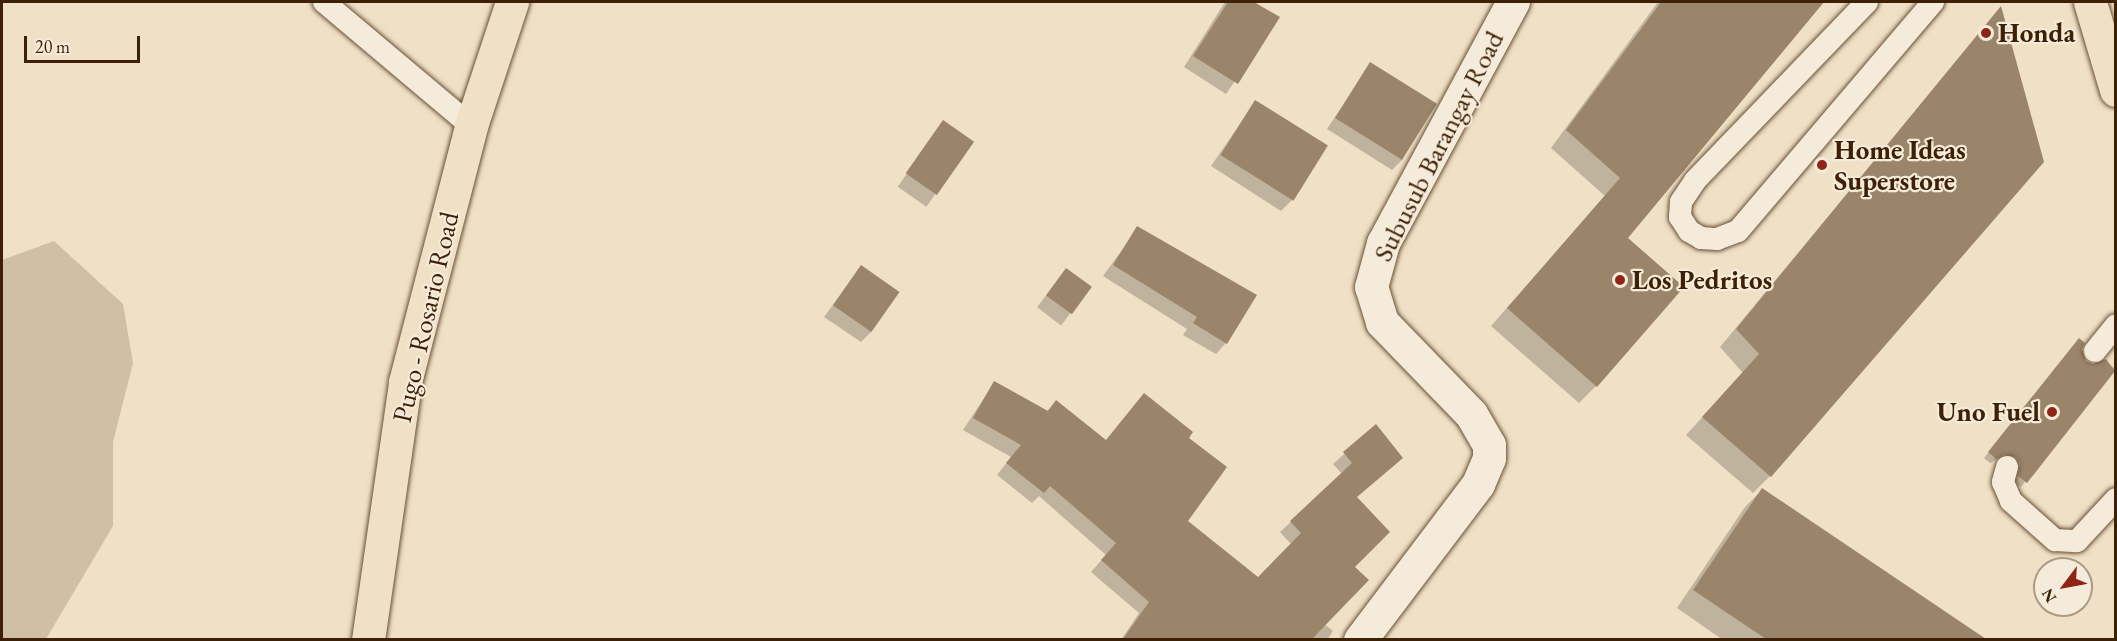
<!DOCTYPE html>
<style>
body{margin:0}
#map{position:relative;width:2117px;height:641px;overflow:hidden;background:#efe0c6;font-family:"EB Garamond",serif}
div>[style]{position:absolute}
.green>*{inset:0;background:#d1bfa5}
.shadow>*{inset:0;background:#0003;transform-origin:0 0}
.building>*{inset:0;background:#9a846a;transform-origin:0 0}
.roads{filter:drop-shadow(0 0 2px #6a5036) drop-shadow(0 0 2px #6a5036)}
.lane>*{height:22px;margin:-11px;padding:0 11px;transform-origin:11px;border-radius:11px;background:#f5ebda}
.street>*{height:33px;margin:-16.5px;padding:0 16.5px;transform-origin:16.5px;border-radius:16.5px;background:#f5ebda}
.primary>*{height:33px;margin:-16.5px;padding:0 16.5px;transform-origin:16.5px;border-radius:16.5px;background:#efe0c6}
.highway>*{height:33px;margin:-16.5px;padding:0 16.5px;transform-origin:16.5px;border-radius:16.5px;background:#efe0c6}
.dots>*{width:16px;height:16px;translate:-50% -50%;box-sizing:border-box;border:3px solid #f5ebda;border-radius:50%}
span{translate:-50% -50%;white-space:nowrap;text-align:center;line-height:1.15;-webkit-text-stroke:4.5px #f5ebda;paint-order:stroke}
.poi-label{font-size:27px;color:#3e2006;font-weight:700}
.left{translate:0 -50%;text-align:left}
.right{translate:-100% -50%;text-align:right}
.street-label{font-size:27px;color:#3e2006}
.frame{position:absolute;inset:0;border:3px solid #3e2006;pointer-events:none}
.north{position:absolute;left:2033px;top:557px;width:60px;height:60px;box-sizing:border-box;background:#f5ebda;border:2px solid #ac9a85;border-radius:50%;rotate:238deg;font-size:16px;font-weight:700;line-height:24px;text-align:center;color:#3e2006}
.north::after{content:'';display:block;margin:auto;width:21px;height:27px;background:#8f2418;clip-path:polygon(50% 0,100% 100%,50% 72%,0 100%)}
.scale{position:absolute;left:24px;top:36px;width:116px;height:27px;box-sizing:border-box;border:3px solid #3e2006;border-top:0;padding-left:8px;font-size:18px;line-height:21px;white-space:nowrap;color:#3e2006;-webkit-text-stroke:4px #f5ebda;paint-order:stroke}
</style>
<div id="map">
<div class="green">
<i style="clip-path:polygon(54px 241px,123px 304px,133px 363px,113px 442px,113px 526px,46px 639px,2px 639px,2px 260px)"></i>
</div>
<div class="shadow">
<i style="clip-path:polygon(1225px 2px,1252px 2px,1278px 18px,1226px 94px,1184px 67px)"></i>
<i style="clip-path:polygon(1658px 2px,1822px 2px,1626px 238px,1596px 386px,1579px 403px,1491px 326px,1605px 196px,1551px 148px)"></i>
<i style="clip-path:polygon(2000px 9px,1770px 476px,1753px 493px,1686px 435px,1743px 373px,1720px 347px)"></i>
<i style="clip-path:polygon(1370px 64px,1403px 159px,1392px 170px,1327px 129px)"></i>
<i style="clip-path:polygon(1255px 102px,1292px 200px,1281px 211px,1211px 166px)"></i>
<i style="left:943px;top:122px;width:35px;height:79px;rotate:35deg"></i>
<i style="clip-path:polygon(1138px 228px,1226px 343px,1216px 354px,1183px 335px,1187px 329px,1103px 276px)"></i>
<i style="clip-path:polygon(861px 267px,871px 332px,861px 342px,824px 317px)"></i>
<i style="left:1066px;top:269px;width:30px;height:48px;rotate:37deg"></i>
<i style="clip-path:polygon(2074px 345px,2086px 363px,2100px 365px,2106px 361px,2115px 369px,2021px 487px,2014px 482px,2011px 462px,1998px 459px,1990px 463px,1984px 458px)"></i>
<i style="clip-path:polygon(994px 383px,1046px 412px,1056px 402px,1105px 441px,1187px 438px,1186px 521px,1258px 579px,1291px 544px,1280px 532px,1342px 474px,1333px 464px,1376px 426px,1356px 498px,1353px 567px,1324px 624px,1333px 631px,1327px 640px,1184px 640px,1175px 633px,1170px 640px,1121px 640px,1139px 613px,1091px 572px,1106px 555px,1039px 496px,1032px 503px,997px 475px,1011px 457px,963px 430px)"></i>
<i style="clip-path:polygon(1762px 490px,1974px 633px,1969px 640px,1723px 640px,1677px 608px,1745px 507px)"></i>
</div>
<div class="building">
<i style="clip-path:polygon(1228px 2px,1254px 2px,1280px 17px,1238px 84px,1193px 56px)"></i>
<i style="clip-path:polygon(1661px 2px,1824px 2px,1628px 238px,1684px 287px,1597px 387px,1507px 308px,1620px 178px,1566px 130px)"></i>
<i style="clip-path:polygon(2001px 6px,2044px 162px,1771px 477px,1702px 417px,1759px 354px,1736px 329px)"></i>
<i style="left:1370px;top:62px;width:79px;height:66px;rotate:32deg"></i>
<i style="left:1255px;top:100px;width:86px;height:65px;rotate:32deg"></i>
<i style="left:943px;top:120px;width:38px;height:65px;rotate:35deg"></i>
<i style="clip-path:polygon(1137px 226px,1257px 295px,1227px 344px,1193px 323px,1197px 317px,1113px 265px)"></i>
<i style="left:861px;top:265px;width:47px;height:49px;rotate:35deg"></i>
<i style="left:1066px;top:268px;width:32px;height:34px;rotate:36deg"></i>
<i style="clip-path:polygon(2079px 338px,2085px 343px,2082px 349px,2086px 361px,2093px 364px,2106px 359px,2115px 371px,2027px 483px,2018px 476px,2020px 464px,2016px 457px,2004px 454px,1996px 459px,1988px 452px)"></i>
<i style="clip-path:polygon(994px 381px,1048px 411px,1056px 400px,1106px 440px,1144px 393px,1193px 432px,1189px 438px,1227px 467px,1188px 521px,1258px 577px,1301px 533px,1290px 521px,1352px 463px,1343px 452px,1376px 424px,1403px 458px,1357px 497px,1390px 532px,1355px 567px,1369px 580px,1312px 639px,1123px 639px,1149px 602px,1101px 560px,1116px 543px,1050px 486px,1044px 493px,1006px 463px,1021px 445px,973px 418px)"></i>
<i style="clip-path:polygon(1762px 488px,1986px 639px,1766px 639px,1693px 590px)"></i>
</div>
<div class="roads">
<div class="lane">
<i style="left:324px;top:2px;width:192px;rotate:40.1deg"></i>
<i style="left:1867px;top:2px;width:248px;rotate:133.9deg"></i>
<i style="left:1695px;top:181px;width:25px;rotate:124deg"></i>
<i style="left:1681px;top:202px;width:15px;rotate:94deg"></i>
<i style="left:1680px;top:217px;width:17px;rotate:57deg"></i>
<i style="left:1689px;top:231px;width:14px;rotate:30deg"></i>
<i style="left:1701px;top:238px;width:16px;rotate:4deg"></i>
<i style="left:1717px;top:239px;width:22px;rotate:-21deg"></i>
<i style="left:1738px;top:231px;width:301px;rotate:-49.6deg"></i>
<i style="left:2095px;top:351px;width:33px;rotate:-51deg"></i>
<i style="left:2007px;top:467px;width:16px;rotate:105deg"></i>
<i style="left:2003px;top:482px;width:21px;rotate:67deg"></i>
<i style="left:2011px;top:501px;width:59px;rotate:41.6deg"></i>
<i style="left:2055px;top:540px;width:22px;rotate:3deg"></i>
<i style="left:2077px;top:541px;width:57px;rotate:-47.1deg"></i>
</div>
<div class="street">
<i style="left:1360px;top:640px;width:196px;rotate:-52.9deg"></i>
<i style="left:1478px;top:484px;width:28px;rotate:-67deg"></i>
<i style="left:1489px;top:458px;width:13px;rotate:-90deg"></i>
<i style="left:1489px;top:445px;width:36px;rotate:-120deg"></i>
<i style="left:1471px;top:414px;width:128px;rotate:-134.1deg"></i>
<i style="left:1382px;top:322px;width:37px;rotate:-107deg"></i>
<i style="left:1371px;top:287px;width:46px;rotate:-74.7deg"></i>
<i style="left:1383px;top:243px;width:274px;rotate:-61.7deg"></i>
</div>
<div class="primary">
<i style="left:368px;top:640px;width:261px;rotate:-81.8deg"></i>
<i style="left:405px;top:382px;width:264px;rotate:-75.5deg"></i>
<i style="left:471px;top:126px;width:131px;rotate:-71.7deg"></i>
</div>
<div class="highway">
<i style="left:2090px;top:2px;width:92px;rotate:73.5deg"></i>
</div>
</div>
<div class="dots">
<i style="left:1986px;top:33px;background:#8f2418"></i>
<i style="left:1822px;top:165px;background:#8f2418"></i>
<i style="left:1620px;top:280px;background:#8f2418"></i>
<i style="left:2052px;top:412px;background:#8f2418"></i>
</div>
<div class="poi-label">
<span class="left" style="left:1998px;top:33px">Honda</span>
<span class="left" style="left:1834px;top:165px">Home Ideas<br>Superstore</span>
<span class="left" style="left:1632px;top:280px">Los Pedritos</span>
<span class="right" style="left:2040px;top:412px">Uno Fuel</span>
</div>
<div class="street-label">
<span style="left:1438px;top:146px;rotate:-63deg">Subusub Barangay Road</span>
<span style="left:425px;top:317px;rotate:-77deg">Pugo - Rosario Road</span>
</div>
<div class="frame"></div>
<div class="north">N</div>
<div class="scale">20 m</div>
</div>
